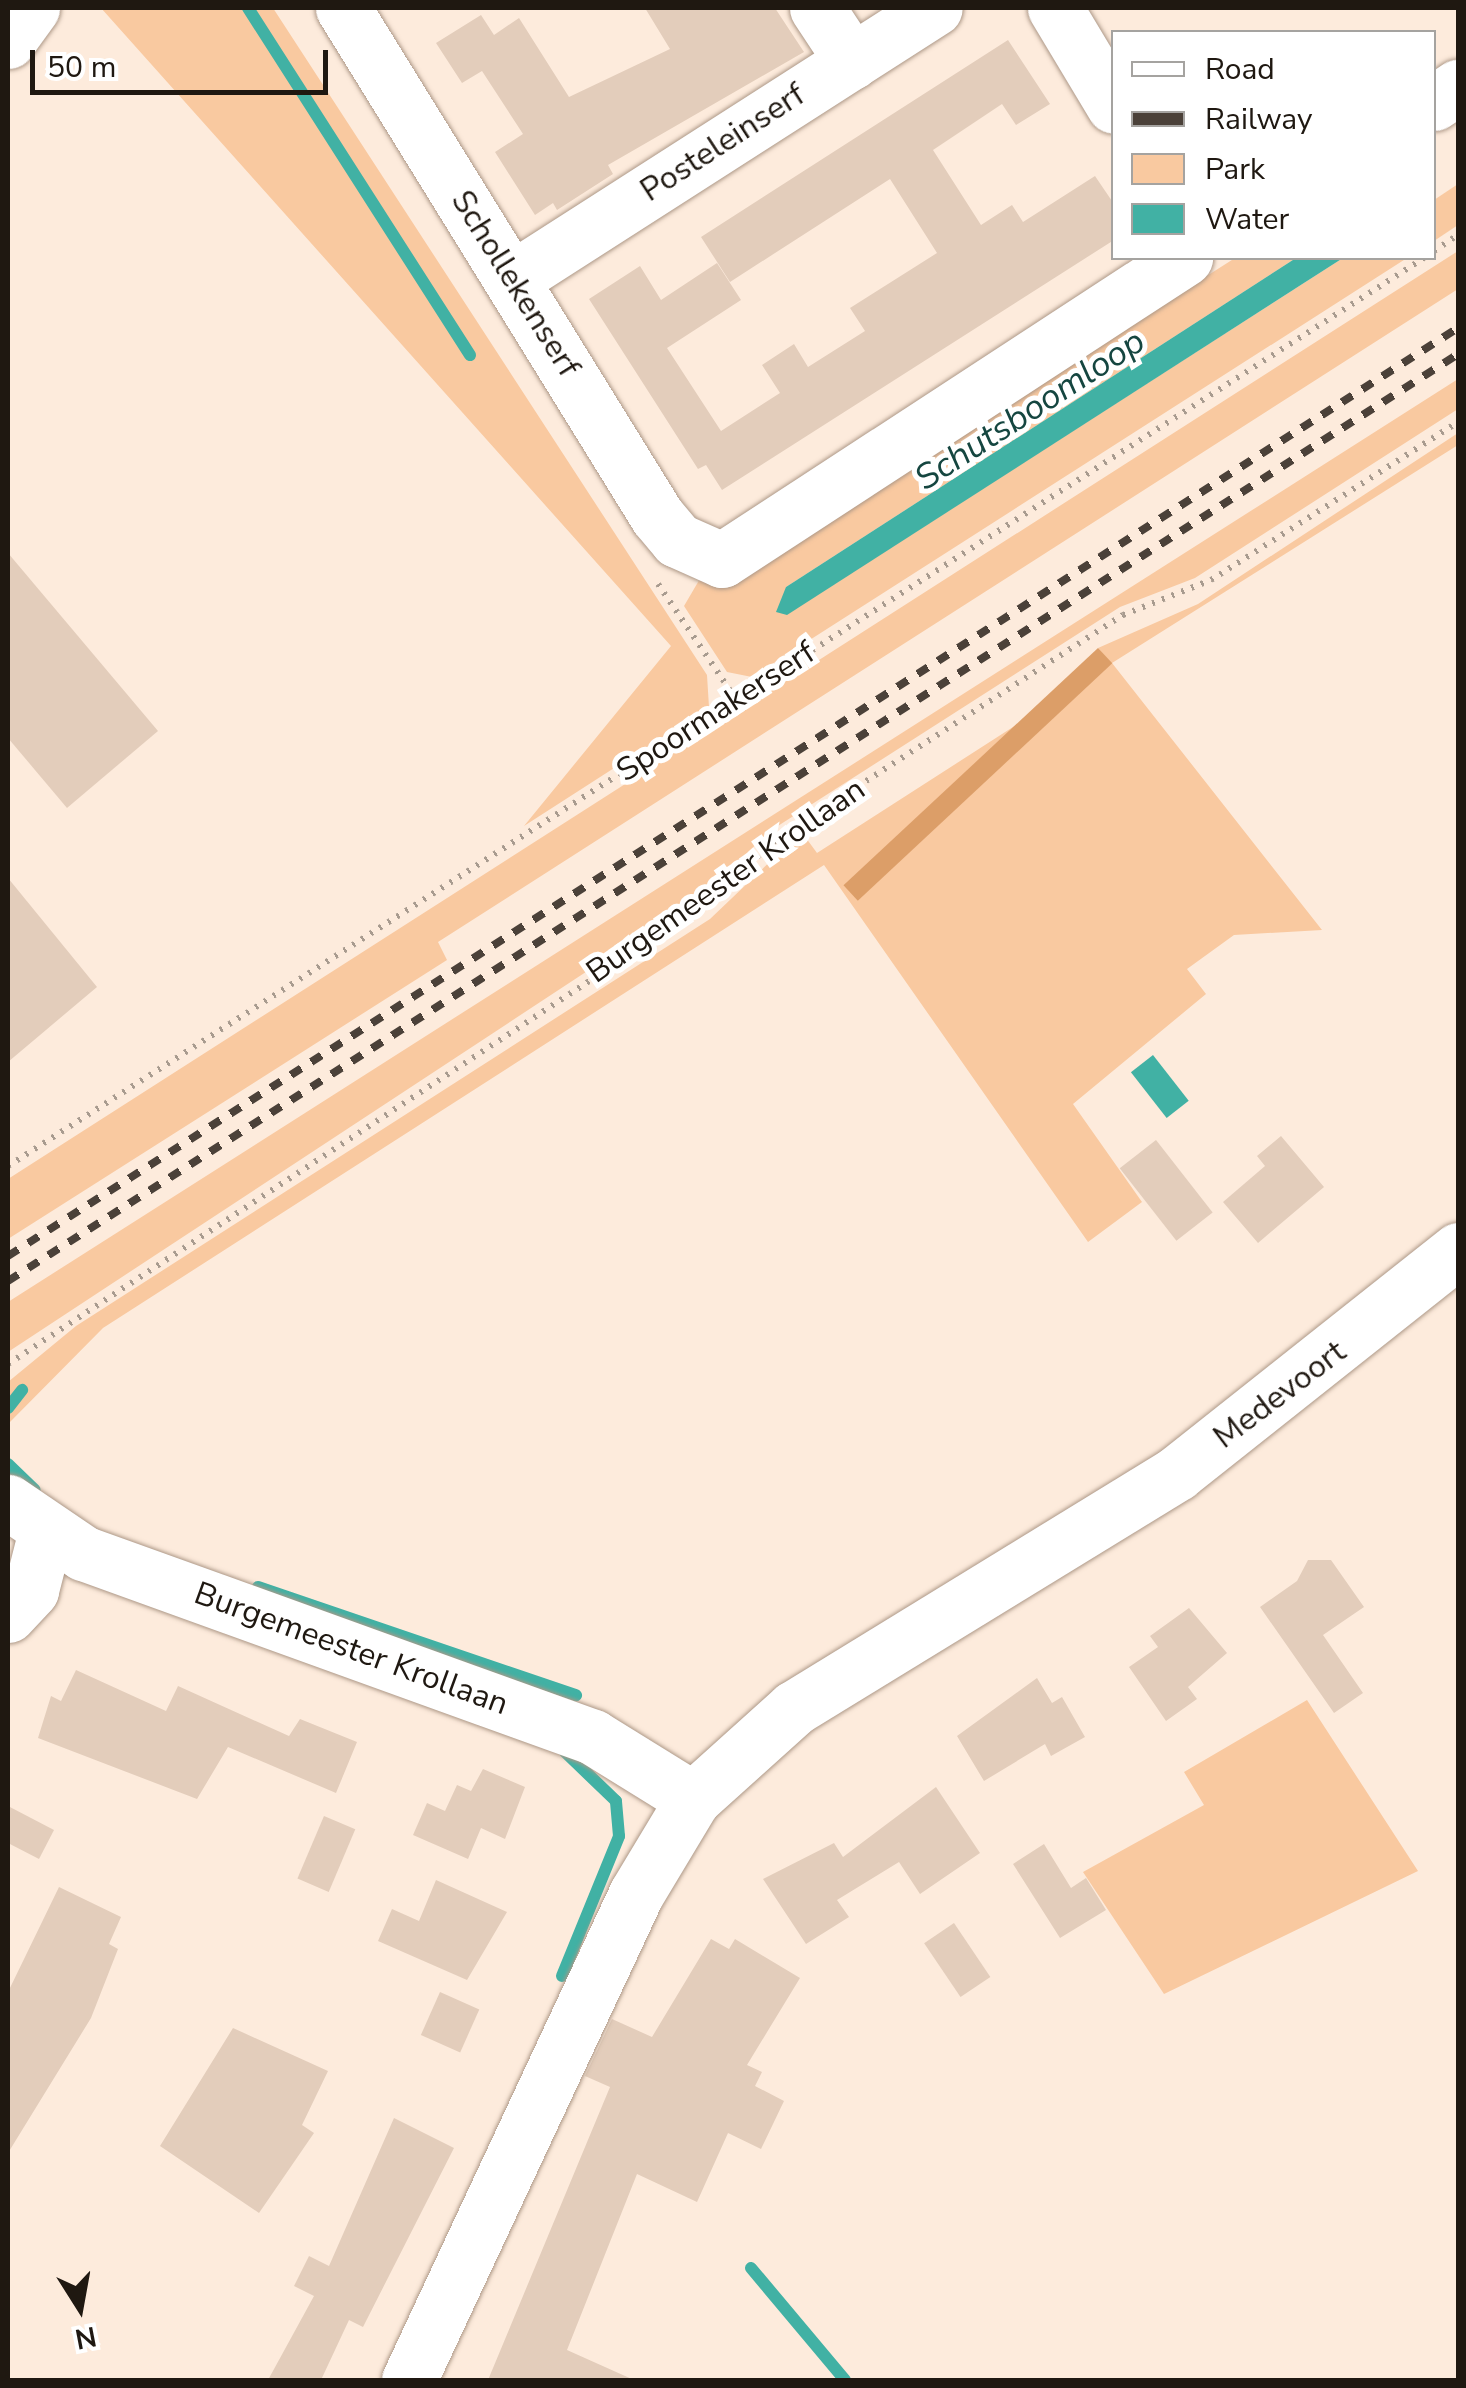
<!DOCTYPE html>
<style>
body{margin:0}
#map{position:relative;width:1466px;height:2388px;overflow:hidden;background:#fdebdc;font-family:"Nunito Sans",sans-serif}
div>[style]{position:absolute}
.green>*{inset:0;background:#f9c9a0}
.forest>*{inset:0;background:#dc9e68;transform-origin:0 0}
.water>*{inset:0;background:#41b1a4;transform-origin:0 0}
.stream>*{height:12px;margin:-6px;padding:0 6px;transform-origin:6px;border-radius:6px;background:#41b1a4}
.building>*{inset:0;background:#e3cdbb;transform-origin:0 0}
.path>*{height:6px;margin-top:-3px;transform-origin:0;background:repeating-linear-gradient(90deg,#a89b8f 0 2.5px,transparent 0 10.5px)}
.roads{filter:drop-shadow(0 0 2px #ad9887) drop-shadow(0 0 2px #ad9887)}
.minor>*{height:55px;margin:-27.5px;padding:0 27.5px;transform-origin:27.5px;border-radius:27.5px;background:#fff}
.rail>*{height:8px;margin-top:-4px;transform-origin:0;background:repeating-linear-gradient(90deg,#4b4139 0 12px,transparent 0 24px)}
span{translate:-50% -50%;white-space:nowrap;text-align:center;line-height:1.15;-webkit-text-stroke:10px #fff;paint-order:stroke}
.street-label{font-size:32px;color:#1f1811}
.water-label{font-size:35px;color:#154640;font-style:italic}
.frame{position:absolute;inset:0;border:10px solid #1f1811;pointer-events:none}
.legend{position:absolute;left:1111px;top:30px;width:325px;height:230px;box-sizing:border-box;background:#fff;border:2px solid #a5a3a0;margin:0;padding:12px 18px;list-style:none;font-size:30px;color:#1f1811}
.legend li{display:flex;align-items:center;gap:20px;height:50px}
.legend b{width:50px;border:2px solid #a5a3a0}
.north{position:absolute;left:30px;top:2258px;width:100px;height:100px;-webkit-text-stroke:8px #fff;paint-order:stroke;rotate:169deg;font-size:28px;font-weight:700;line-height:40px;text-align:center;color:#1f1811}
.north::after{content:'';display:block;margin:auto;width:35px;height:45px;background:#1f1811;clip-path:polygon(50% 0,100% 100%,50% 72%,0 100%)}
.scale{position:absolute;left:30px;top:50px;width:298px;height:45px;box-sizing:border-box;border:5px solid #1f1811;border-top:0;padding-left:12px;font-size:30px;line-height:35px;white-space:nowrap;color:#1f1811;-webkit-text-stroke:8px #fff;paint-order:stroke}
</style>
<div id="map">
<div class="green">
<i style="clip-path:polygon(101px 8px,273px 8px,707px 675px,709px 707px,524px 826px,671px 646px)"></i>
<i style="clip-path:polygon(1458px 184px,1458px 225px,1434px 241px,1434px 200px)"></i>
<i style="clip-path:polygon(1458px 251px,1458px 289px,438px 942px,447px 960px,8px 1239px,8px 1179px)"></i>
<i style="clip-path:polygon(1235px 258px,1296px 258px,786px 587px,787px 614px,1343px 258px,1407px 258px,752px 677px,727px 672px,684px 606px,701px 577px,743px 572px)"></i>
<i style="clip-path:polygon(1458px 379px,1458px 409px,1195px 578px,1120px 607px,770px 831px,706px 893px,8px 1352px,8px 1302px)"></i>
<i style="clip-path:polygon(1458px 433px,1458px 445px,1112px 663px,1322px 930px,1234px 935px,1187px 969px,1206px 994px,1073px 1104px,1142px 1202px,1088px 1242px,824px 865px,103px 1328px,8px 1424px,8px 1382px,76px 1326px,710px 919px,777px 855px,806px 838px,817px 853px,1111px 664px,1098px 648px,1198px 604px)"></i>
<i style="clip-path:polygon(1307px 1700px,1418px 1871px,1164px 1994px,1083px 1872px,1204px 1805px,1184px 1772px)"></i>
</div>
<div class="forest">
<i style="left:1098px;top:648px;width:21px;height:348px;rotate:47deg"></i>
</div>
<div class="water">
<i style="clip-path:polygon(1296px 258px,1343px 258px,787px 615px,776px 612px,786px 587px)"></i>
<i style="left:1153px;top:1055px;width:58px;height:28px;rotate:52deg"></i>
</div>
<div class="stream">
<i style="left:248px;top:8px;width:412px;rotate:57.4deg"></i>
<i style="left:8px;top:1408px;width:23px;rotate:-52deg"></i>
<i style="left:8px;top:1464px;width:37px;rotate:44deg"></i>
<i style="left:258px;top:1587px;width:336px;rotate:18.8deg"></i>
<i style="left:562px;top:1976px;width:151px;rotate:-67.8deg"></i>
<i style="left:619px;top:1836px;width:35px;rotate:-95deg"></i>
<i style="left:616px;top:1801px;width:71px;rotate:-136.1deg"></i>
<i style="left:751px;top:2268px;width:146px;rotate:50deg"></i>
</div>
<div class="building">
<i style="clip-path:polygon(645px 8px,775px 8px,804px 52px,608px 165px,613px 174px,557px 210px,553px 203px,535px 215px,495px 152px,523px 134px,482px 71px,462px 83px,436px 43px,481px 15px,494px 35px,519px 18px,569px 97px,670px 49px)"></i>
<i style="clip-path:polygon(1008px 40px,1050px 104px,1016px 125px,1002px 104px,933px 150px,981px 225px,1012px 205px,1023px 222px,1095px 176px,1114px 204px,1114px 240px,722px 490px,706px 465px,698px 469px,589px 299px,640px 266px,661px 300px,717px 263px,741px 300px,667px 348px,721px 431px,780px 393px,762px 365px,794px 344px,808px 367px,865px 331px,850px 308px,937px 253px,890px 179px,730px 282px,701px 237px)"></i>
<i style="clip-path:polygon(8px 553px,158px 731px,67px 808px,8px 738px)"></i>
<i style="clip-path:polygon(8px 878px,97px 987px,8px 1062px)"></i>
<i style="clip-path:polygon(1281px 1136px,1324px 1187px,1258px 1243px,1223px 1202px,1265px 1166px,1257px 1156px)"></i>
<i style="left:1156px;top:1140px;width:92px;height:46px;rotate:52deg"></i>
<i style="clip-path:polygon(1308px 1560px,1331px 1560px,1364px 1607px,1323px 1635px,1363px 1693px,1334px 1713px,1260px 1607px,1297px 1581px)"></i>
<i style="clip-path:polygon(1189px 1608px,1227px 1653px,1188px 1687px,1197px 1699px,1166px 1721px,1129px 1667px,1158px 1647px,1150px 1636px)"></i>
<i style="clip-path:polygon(76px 1670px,166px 1711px,178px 1686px,289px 1736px,300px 1719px,357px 1742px,336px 1793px,228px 1747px,197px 1799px,38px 1738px,51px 1696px,61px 1701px)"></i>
<i style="clip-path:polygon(1037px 1678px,1052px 1703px,1062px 1697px,1085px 1737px,1051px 1756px,1045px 1744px,984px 1781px,957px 1736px)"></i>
<i style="clip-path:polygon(483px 1769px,525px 1787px,505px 1839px,481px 1828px,468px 1859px,413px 1835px,427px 1803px,445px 1811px,457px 1785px,471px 1791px)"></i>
<i style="clip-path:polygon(936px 1787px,980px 1853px,920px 1894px,899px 1862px,837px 1900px,849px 1917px,806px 1944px,763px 1879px,834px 1843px,843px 1857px)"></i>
<i style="clip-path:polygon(8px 1806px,54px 1830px,39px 1859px,8px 1843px)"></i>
<i style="left:324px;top:1816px;width:34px;height:68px;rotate:23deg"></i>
<i style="clip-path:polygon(1044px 1844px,1071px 1888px,1086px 1878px,1106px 1910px,1060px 1938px,1013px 1864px)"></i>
<i style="clip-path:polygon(436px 1880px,507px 1912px,467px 1980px,378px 1941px,392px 1909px,419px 1921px)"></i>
<i style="clip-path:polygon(59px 1887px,121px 1917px,109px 1944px,118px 1949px,91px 2018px,8px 2153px,8px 1992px)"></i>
<i style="left:954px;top:1923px;width:65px;height:36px;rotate:56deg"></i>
<i style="clip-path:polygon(711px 1939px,729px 1949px,735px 1939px,800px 1978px,747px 2065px,762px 2072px,755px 2086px,784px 2101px,761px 2149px,728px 2133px,697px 2202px,637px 2174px,567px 2350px,634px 2380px,488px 2380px,610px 2087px,585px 2076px,612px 2019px,652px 2037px)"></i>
<i style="left:440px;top:1992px;width:43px;height:47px;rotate:24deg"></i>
<i style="clip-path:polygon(233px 2028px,328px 2071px,302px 2125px,314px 2133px,259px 2213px,160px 2146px)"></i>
<i style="clip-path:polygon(394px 2118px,454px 2148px,363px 2327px,349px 2320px,321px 2380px,268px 2380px,314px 2296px,294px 2286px,309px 2256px,329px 2266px)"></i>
</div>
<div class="path">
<i style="left:1434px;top:251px;width:29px;rotate:-34deg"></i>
<i style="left:658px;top:584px;width:139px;rotate:55.9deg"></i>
<i style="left:8px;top:1166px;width:1682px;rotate:-32.67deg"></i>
<i style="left:8px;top:1364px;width:832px;rotate:-33.38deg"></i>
<i style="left:703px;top:906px;width:101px;rotate:-42.2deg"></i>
<i style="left:778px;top:838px;width:411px;rotate:-32.9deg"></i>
<i style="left:1123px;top:615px;width:95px;rotate:-21.7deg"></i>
<i style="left:1211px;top:580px;width:293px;rotate:-32.6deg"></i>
</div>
<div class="roads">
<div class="minor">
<i style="left:343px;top:8px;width:597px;rotate:58.28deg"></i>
<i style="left:657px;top:516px;width:31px;rotate:50deg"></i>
<i style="left:677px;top:540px;width:49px;rotate:24deg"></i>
<i style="left:722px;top:560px;width:553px;rotate:-33.12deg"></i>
<i style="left:817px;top:8px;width:64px;rotate:56.6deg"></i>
<i style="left:1055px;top:8px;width:114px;rotate:59deg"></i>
<i style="left:8px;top:41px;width:41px;rotate:-54deg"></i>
<i style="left:1434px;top:103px;width:29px;rotate:-34deg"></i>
<i style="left:512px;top:279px;width:502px;rotate:-32.65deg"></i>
<i style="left:8px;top:1502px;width:91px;rotate:34.2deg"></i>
<i style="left:83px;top:1553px;width:542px;rotate:19.84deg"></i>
<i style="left:593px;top:1737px;width:118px;rotate:31.8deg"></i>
<i style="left:8px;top:1615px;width:34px;rotate:-47deg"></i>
<i style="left:31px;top:1590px;width:61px;rotate:-75.7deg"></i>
<i style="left:409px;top:2380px;width:536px;rotate:-64.96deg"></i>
<i style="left:636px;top:1894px;width:111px;rotate:-59deg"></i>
<i style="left:693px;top:1799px;width:136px;rotate:-42deg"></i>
<i style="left:794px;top:1708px;width:449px;rotate:-31.5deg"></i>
<i style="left:1177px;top:1473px;width:359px;rotate:-38.4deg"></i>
</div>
</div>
<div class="rail">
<i style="left:8px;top:1256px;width:1722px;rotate:-32.62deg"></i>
<i style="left:8px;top:1281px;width:1721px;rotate:-32.59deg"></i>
</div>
<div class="street-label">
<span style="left:723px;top:143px;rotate:-33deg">Posteleinserf</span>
<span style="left:515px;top:284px;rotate:58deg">Schollekenserf</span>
<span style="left:716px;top:712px;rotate:-33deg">Spoormakerserf</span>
<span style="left:726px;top:881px;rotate:-35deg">Burgemeester Krollaan</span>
<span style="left:1280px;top:1395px;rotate:-37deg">Medevoort</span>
<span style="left:351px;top:1649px;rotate:20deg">Burgemeester Krollaan</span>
</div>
<div class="water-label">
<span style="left:1030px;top:410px;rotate:-33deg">Schutsboomloop</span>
</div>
<div class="frame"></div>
<ul class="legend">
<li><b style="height:12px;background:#fff"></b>Road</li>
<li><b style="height:12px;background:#4b4139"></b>Railway</li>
<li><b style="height:28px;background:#f9c9a0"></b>Park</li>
<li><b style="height:28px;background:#41b1a4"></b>Water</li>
</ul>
<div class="north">N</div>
<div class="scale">50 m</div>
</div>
